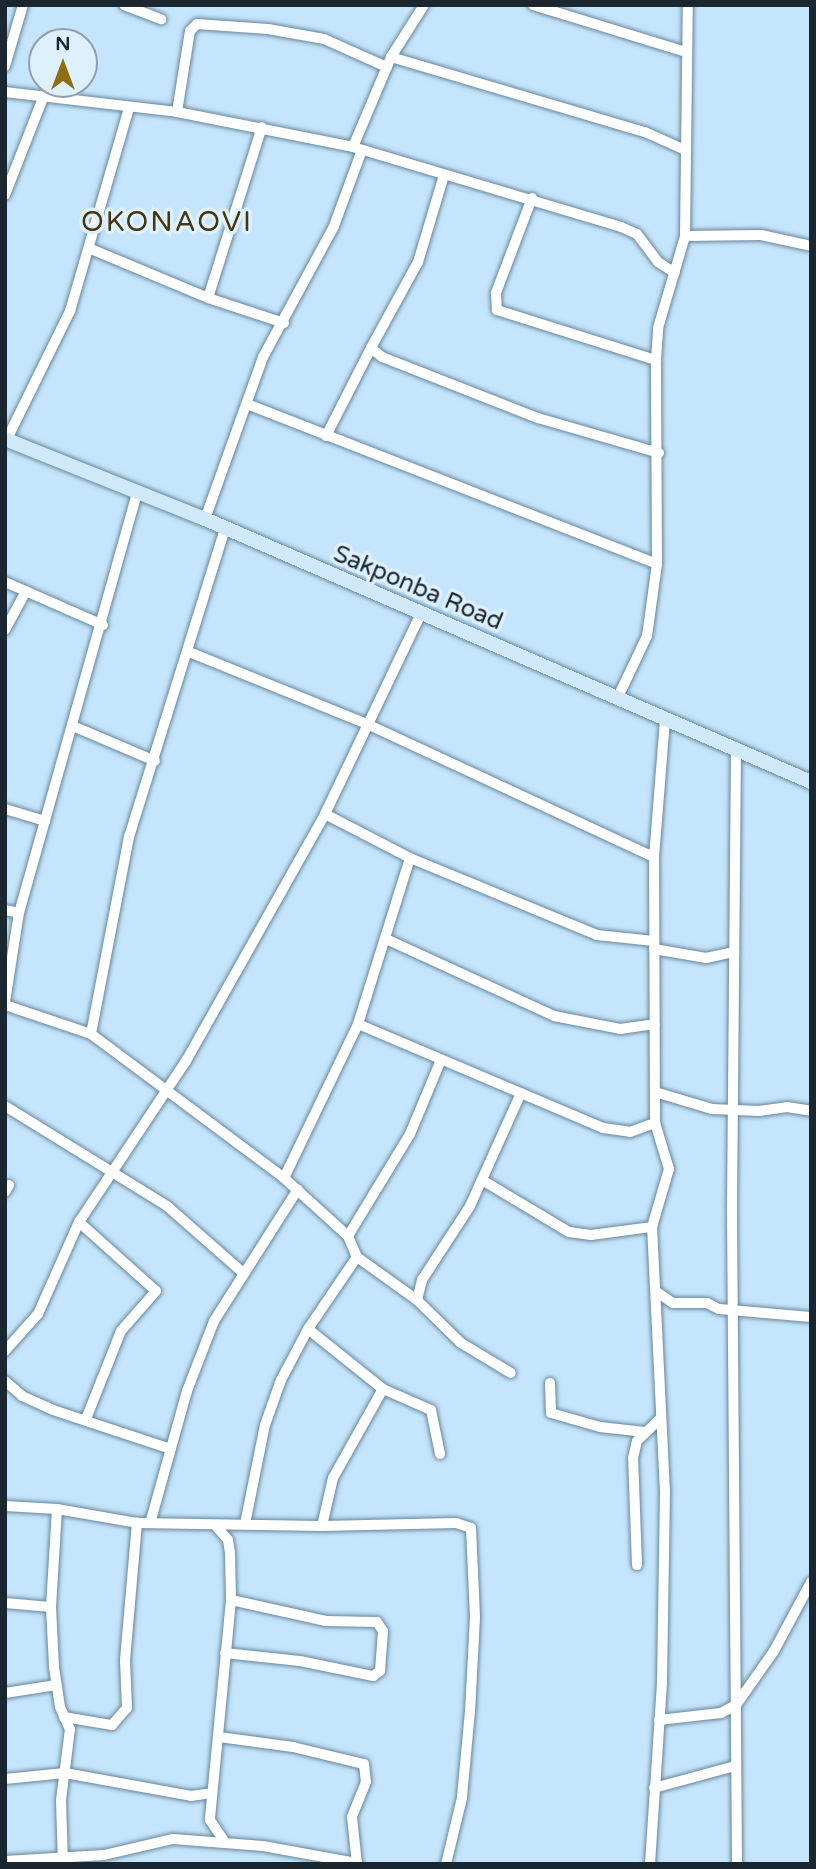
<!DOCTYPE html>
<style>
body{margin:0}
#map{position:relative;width:816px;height:1869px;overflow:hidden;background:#c4e5fc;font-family:"Varela Round",sans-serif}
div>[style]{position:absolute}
.roads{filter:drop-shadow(0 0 2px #68869b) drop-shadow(0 0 2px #68869b)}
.street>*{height:10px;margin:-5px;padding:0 5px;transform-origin:5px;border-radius:5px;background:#fff}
.secondary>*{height:14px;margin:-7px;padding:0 7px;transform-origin:7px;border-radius:7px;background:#d0e9f9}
span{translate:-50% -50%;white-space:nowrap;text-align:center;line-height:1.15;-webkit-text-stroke:7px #ddf0fe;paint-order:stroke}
.street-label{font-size:24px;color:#1b2730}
.quarter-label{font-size:28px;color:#45360d;letter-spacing:2px}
.frame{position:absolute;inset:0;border:7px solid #1b2730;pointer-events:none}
.north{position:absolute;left:28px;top:28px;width:70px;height:70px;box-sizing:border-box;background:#ddf0fe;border:2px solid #8fa0ac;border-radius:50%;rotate:0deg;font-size:19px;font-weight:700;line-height:28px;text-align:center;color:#1b2730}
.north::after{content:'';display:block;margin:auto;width:24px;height:32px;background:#8d6e11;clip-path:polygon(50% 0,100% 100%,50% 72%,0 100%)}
</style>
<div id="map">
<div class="roads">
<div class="street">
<i style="left:124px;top:5px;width:40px;rotate:21deg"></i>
<i style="left:533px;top:5px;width:160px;rotate:17.1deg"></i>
<i style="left:391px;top:57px;width:265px;rotate:16.5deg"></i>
<i style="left:645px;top:132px;width:44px;rotate:24.2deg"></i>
<i style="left:5px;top:66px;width:64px;rotate:-73.6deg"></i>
<i style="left:5px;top:92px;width:173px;rotate:6.6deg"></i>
<i style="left:177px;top:112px;width:179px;rotate:11.2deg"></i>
<i style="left:353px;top:147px;width:280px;rotate:16.6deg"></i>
<i style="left:621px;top:227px;width:17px;rotate:24deg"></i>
<i style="left:637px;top:234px;width:35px;rotate:53deg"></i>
<i style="left:658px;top:262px;width:20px;rotate:33deg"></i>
<i style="left:177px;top:112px;width:82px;rotate:-80.9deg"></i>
<i style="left:190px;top:31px;width:10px;rotate:-45deg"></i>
<i style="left:197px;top:24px;width:71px;rotate:4deg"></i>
<i style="left:268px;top:29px;width:57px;rotate:10.1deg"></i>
<i style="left:324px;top:39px;width:69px;rotate:24deg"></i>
<i style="left:353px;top:147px;width:98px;rotate:-67.1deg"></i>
<i style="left:391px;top:57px;width:62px;rotate:-57.6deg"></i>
<i style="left:444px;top:175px;width:91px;rotate:106.6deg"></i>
<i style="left:418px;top:262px;width:98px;rotate:118.7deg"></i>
<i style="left:371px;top:348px;width:14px;rotate:39deg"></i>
<i style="left:382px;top:357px;width:168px;rotate:21.4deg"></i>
<i style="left:538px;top:418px;width:126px;rotate:16.1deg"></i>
<i style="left:5px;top:195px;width:104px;rotate:-68.6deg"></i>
<i style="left:532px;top:198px;width:102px;rotate:110.8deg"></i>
<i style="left:496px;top:293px;width:17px;rotate:87deg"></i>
<i style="left:497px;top:310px;width:167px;rotate:17.5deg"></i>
<i style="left:685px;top:236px;width:76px;rotate:-0.8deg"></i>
<i style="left:761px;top:235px;width:51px;rotate:12.4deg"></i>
<i style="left:91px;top:249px;width:127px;rotate:22.7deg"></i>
<i style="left:208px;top:298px;width:179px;rotate:-72.5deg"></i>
<i style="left:208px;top:298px;width:80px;rotate:18.2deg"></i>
<i style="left:247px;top:404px;width:440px;rotate:21.3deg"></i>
<i style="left:326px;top:436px;width:99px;rotate:-62.9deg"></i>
<i style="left:7px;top:439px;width:143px;rotate:-63.8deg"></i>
<i style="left:70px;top:311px;width:211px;rotate:-73.8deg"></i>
<i style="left:205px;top:519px;width:172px;rotate:-70.3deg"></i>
<i style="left:263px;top:357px;width:149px;rotate:-61.5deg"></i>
<i style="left:334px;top:226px;width:81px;rotate:-69.8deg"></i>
<i style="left:5px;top:582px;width:107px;rotate:23.7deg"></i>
<i style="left:5px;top:630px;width:44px;rotate:-61.7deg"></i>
<i style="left:189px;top:652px;width:192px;rotate:22deg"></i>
<i style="left:367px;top:724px;width:316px;rotate:24.9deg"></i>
<i style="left:618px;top:697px;width:68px;rotate:-64.6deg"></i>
<i style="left:647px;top:636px;width:73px;rotate:-82.1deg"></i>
<i style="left:657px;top:564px;width:204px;rotate:-90.3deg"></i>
<i style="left:656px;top:360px;width:32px;rotate:-86deg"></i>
<i style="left:658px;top:328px;width:96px;rotate:-73.6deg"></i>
<i style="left:685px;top:236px;width:231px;rotate:-89.3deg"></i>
<i style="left:73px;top:726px;width:89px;rotate:23.1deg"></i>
<i style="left:736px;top:750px;width:462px;rotate:90.5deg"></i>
<i style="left:732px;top:1212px;width:652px;rotate:89.56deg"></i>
<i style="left:5px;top:809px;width:42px;rotate:16.7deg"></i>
<i style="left:325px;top:814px;width:96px;rotate:27.4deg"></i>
<i style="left:410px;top:858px;width:202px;rotate:22.4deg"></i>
<i style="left:597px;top:935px;width:57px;rotate:6deg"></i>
<i style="left:5px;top:910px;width:14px;rotate:12deg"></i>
<i style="left:386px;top:939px;width:185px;rotate:24.6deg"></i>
<i style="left:554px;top:1016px;width:67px;rotate:11.1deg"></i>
<i style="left:620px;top:1029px;width:35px;rotate:-8deg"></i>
<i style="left:654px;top:949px;width:53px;rotate:9.8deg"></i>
<i style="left:706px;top:958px;width:29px;rotate:-12deg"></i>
<i style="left:5px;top:1002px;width:90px;rotate:-81.1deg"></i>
<i style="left:19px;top:913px;width:435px;rotate:-74.3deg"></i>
<i style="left:5px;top:1005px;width:91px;rotate:18.6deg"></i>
<i style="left:91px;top:1034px;width:241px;rotate:36.7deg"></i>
<i style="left:284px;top:1178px;width:171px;rotate:-64.3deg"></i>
<i style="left:358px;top:1024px;width:174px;rotate:-72.6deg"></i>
<i style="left:358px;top:1024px;width:266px;rotate:23deg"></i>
<i style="left:603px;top:1128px;width:27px;rotate:8deg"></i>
<i style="left:630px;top:1132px;width:27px;rotate:-20deg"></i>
<i style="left:91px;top:1034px;width:201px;rotate:-79.1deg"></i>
<i style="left:129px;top:837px;width:323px;rotate:-72.7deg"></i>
<i style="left:655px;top:1092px;width:59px;rotate:16.6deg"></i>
<i style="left:712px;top:1109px;width:47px;rotate:2.4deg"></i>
<i style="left:759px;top:1111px;width:28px;rotate:-8deg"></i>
<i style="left:787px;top:1107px;width:24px;rotate:9deg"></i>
<i style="left:5px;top:1106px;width:190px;rotate:31.7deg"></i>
<i style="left:167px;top:1206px;width:100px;rotate:41.3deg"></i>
<i style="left:284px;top:1178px;width:86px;rotate:42.2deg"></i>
<i style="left:348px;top:1236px;width:23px;rotate:67deg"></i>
<i style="left:357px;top:1257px;width:74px;rotate:35.6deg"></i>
<i style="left:417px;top:1300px;width:62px;rotate:44.3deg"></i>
<i style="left:461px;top:1343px;width:58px;rotate:31deg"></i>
<i style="left:482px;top:1180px;width:101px;rotate:30.9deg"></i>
<i style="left:569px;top:1232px;width:22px;rotate:8deg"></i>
<i style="left:591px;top:1235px;width:62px;rotate:-7.5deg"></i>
<i style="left:5px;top:1192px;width:8px;rotate:-60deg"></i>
<i style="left:79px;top:1222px;width:103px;rotate:41.9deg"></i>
<i style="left:156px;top:1291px;width:53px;rotate:131.2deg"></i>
<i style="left:121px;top:1331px;width:95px;rotate:111.7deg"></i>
<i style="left:348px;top:1236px;width:119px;rotate:-58.7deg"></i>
<i style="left:410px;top:1134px;width:80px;rotate:-67.3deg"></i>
<i style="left:657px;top:1292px;width:19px;rotate:35deg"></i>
<i style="left:673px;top:1303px;width:34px"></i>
<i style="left:707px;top:1303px;width:13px;rotate:27deg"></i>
<i style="left:719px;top:1309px;width:92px;rotate:5deg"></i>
<i style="left:417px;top:1300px;width:21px;rotate:-76deg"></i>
<i style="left:422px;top:1280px;width:88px;rotate:-57deg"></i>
<i style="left:470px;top:1206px;width:124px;rotate:-65.7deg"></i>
<i style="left:308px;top:1329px;width:96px;rotate:38.7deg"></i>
<i style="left:383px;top:1389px;width:52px;rotate:23.6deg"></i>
<i style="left:431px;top:1410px;width:45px;rotate:78.4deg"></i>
<i style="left:5px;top:1351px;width:50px;rotate:-48.3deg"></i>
<i style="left:38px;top:1314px;width:101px;rotate:-66deg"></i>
<i style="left:79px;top:1222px;width:193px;rotate:-56.4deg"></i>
<i style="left:186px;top:1061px;width:283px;rotate:-60.6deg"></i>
<i style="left:325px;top:814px;width:222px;rotate:-64.4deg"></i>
<i style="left:5px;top:1381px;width:23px;rotate:41deg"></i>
<i style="left:22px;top:1396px;width:34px;rotate:24deg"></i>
<i style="left:53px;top:1410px;width:124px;rotate:18.3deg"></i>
<i style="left:550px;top:1383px;width:30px;rotate:88deg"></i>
<i style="left:551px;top:1413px;width:51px;rotate:15.9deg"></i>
<i style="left:600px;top:1427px;width:45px;rotate:6.3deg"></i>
<i style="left:5px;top:1506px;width:52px;rotate:3.3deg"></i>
<i style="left:57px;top:1509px;width:81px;rotate:9.9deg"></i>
<i style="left:137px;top:1523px;width:185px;rotate:0.9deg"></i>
<i style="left:322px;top:1526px;width:134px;rotate:-1.3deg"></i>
<i style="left:456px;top:1523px;width:16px;rotate:18deg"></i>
<i style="left:471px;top:1528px;width:89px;rotate:87.4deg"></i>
<i style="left:475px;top:1617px;width:94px;rotate:93deg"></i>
<i style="left:470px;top:1711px;width:87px;rotate:95.3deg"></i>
<i style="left:462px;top:1798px;width:68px;rotate:103.6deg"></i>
<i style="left:57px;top:1509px;width:98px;rotate:93.5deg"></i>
<i style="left:51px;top:1607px;width:60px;rotate:87.1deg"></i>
<i style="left:54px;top:1667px;width:40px;rotate:81.5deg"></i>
<i style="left:60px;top:1707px;width:24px;rotate:66deg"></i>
<i style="left:70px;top:1729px;width:72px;rotate:97.2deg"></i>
<i style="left:61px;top:1800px;width:64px;rotate:88.2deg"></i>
<i style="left:151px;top:1520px;width:134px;rotate:-74.4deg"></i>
<i style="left:187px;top:1391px;width:75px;rotate:-68.9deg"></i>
<i style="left:214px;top:1321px;width:156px;rotate:-57.5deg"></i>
<i style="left:245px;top:1524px;width:101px;rotate:-78.6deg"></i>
<i style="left:265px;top:1425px;width:48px;rotate:-70.4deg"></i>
<i style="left:281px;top:1380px;width:58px;rotate:-62.1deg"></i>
<i style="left:308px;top:1329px;width:87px;rotate:-55.8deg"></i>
<i style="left:215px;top:1525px;width:20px;rotate:49deg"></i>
<i style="left:228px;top:1540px;width:12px;rotate:81deg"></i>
<i style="left:230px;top:1552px;width:48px;rotate:88.8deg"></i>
<i style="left:231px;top:1600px;width:221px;rotate:95.5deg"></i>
<i style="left:210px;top:1820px;width:25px;rotate:56deg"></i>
<i style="left:322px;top:1526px;width:49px;rotate:-77.1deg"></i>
<i style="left:333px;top:1478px;width:102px;rotate:-60.7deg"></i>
<i style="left:637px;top:1565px;width:107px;rotate:-92.1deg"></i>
<i style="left:633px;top:1458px;width:17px;rotate:-77deg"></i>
<i style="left:637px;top:1441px;width:33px;rotate:-44deg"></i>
<i style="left:5px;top:1603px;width:46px;rotate:5deg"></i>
<i style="left:225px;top:1653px;width:75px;rotate:6.1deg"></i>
<i style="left:300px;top:1661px;width:75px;rotate:11.6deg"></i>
<i style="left:373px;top:1676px;width:9px;rotate:-36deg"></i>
<i style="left:380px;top:1671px;width:40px;rotate:-85.7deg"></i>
<i style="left:383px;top:1631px;width:11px;rotate:-124deg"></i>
<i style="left:377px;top:1622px;width:51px;rotate:-178.9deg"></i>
<i style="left:326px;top:1621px;width:97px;rotate:-167.5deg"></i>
<i style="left:5px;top:1693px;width:52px;rotate:-8.9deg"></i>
<i style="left:64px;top:1717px;width:49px;rotate:9.5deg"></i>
<i style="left:112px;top:1725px;width:23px;rotate:-49deg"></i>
<i style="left:127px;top:1708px;width:48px;rotate:-92.4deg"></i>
<i style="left:125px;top:1660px;width:138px;rotate:-85deg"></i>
<i style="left:659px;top:1720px;width:62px;rotate:-6.4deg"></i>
<i style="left:721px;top:1713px;width:17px;rotate:-28deg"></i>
<i style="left:736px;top:1705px;width:66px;rotate:-54.9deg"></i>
<i style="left:774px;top:1651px;width:78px;rotate:-61.8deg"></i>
<i style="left:219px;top:1737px;width:75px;rotate:7.7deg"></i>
<i style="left:293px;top:1747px;width:73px;rotate:13.5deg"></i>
<i style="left:364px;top:1764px;width:18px;rotate:84deg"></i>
<i style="left:366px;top:1782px;width:38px;rotate:112deg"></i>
<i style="left:352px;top:1817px;width:47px;rotate:83.9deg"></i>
<i style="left:5px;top:1779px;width:60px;rotate:-5.7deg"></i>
<i style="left:65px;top:1773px;width:128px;rotate:10.3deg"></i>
<i style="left:191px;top:1796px;width:21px;rotate:-8deg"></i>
<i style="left:654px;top:1788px;width:84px;rotate:-15.2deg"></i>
<i style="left:5px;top:1861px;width:99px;rotate:-3.5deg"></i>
<i style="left:104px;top:1855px;width:71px;rotate:-13.1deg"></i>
<i style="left:173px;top:1839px;width:90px;rotate:4.4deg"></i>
<i style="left:263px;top:1846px;width:96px;rotate:10.3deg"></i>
<i style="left:650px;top:1864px;width:182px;rotate:-86.2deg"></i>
<i style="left:662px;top:1682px;width:190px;rotate:-89.1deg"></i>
<i style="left:665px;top:1492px;width:265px;rotate:-92.8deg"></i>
<i style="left:652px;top:1227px;width:60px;rotate:-73.7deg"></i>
<i style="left:669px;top:1169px;width:48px;rotate:-106.9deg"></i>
<i style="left:655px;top:1123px;width:266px;rotate:-90.2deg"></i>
<i style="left:654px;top:857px;width:137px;rotate:-85.4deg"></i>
</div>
<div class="secondary">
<i style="left:5px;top:439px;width:215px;rotate:21.8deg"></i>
<i style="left:205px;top:519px;width:661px;rotate:23.46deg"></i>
</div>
</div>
<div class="street-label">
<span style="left:418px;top:588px;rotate:23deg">Sakponba Road</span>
</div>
<div class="quarter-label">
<span style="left:167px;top:222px">OKONAOVI</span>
</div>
<div class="frame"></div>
<div class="north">N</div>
</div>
